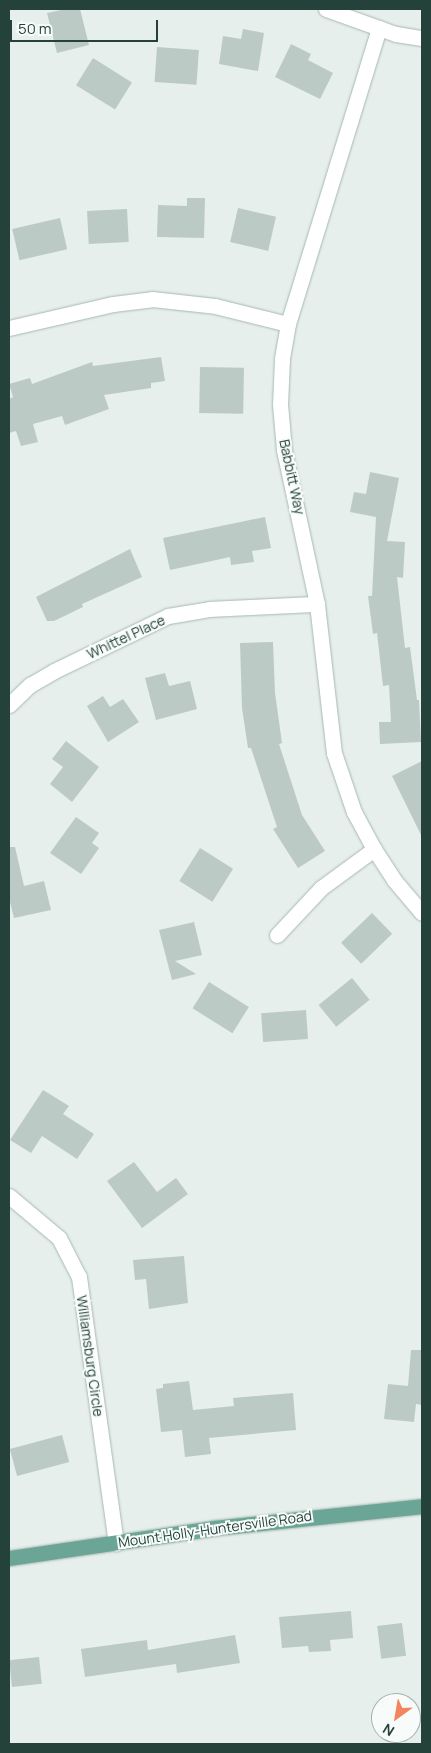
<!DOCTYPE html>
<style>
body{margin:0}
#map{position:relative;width:431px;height:1753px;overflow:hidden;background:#e6efeb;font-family:Manrope,sans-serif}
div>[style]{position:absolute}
.building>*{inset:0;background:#bbcac4;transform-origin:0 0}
.roads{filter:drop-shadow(0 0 1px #a8b8b2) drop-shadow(0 0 1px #a8b8b2)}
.minor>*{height:15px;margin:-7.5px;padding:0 7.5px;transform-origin:7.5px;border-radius:7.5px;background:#fff}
.major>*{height:15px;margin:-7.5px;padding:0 7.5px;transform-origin:7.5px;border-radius:7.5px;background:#6aa596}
span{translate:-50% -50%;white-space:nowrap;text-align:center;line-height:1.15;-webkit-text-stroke:4px #f7fbf9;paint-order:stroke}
.street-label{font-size:14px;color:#24423a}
.frame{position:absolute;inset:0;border:10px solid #24423a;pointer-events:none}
.north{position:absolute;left:371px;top:1693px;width:50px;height:50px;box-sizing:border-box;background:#f7fbf9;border:1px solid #a3b1ad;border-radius:50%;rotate:212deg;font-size:14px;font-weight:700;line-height:20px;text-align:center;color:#24423a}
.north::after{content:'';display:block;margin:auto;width:18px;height:22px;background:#f4845f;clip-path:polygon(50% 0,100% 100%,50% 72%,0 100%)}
.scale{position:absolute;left:10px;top:20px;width:148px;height:22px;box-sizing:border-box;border:2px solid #24423a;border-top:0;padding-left:6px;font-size:15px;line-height:18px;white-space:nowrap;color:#24423a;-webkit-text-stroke:4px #f7fbf9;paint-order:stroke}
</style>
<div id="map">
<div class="building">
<i style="clip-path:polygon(66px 9px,80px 9px,89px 45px,57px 53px,47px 13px)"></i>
<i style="clip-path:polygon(243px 29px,264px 33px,258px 71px,219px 64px,223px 36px,241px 39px)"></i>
<i style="clip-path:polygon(291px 44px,311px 54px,308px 60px,333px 73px,320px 99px,275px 77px)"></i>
<i style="left:157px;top:47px;width:42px;height:35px;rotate:4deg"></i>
<i style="left:93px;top:58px;width:46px;height:32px;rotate:32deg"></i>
<i style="clip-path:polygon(187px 198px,205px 198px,204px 238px,157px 237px,158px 205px,187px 206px)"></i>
<i style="left:238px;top:208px;width:39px;height:35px;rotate:13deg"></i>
<i style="left:127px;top:209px;width:33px;height:40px;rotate:87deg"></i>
<i style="left:60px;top:218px;width:32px;height:49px;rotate:77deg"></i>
<i style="clip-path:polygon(161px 357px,165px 381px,151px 383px,151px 388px,104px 395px,109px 409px,65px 425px,62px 416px,33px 424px,38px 442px,21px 446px,16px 431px,9px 433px,9px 399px,13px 397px,9px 384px,30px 378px,32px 384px,92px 362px,93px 366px)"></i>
<i style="left:200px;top:367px;width:44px;height:46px;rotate:1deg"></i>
<i style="clip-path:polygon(370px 472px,399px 478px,387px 541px,405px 542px,403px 578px,397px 577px,405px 648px,410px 647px,417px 700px,419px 700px,421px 742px,380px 744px,379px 722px,391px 722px,389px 685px,383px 686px,377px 633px,373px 634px,368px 596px,372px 596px,376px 517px,350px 512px,354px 492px,366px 494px)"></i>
<i style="clip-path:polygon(265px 517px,271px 548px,252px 551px,254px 562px,231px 565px,230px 557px,170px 570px,163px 538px)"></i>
<i style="clip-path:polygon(130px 549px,142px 577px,82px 604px,83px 607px,54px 621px,47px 621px,36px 597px)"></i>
<i style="clip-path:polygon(273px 642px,275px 693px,282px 743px,279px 744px,302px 815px,325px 851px,298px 868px,273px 829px,277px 827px,251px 748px,248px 748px,242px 708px,240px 643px)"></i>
<i style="clip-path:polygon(165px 673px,169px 686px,190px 681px,197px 709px,156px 720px,145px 678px)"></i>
<i style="clip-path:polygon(103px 696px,110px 707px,123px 699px,139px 722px,108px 742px,87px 706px)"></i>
<i style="clip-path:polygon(66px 741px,99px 767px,72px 802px,50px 784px,63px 767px,52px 759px)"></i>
<i style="clip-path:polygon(422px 761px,422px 837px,392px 776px)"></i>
<i style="clip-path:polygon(76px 817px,99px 833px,92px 843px,99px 848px,81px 874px,50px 853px)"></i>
<i style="clip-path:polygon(9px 847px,15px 847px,24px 886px,44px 881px,51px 910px,14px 918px,9px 898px)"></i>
<i style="left:200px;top:848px;width:39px;height:39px;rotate:32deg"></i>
<i style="left:372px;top:913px;width:29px;height:43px;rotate:46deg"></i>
<i style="clip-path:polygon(194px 922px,202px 955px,175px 961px,196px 974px,172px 980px,159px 930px)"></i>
<i style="left:352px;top:978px;width:28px;height:43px;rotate:51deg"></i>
<i style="left:209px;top:982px;width:47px;height:31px;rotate:32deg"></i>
<i style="left:306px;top:1010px;width:29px;height:45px;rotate:86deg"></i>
<i style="clip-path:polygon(43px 1090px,69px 1106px,63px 1114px,94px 1134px,77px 1159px,42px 1136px,31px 1153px,10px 1140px)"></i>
<i style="clip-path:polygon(134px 1162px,157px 1192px,176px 1178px,188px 1194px,142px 1228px,107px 1181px)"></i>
<i style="clip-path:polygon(184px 1256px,188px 1303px,149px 1309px,146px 1279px,135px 1280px,133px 1260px)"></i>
<i style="clip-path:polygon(411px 1350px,422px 1350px,422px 1405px,416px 1404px,414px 1422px,384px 1419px,388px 1384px,408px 1386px)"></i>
<i style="clip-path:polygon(189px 1381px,193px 1410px,234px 1406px,233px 1398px,293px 1393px,296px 1430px,209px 1438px,211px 1454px,185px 1457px,182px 1430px,161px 1432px,156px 1389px,163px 1388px,163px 1384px)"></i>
<i style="left:62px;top:1435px;width:28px;height:54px;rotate:75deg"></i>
<i style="clip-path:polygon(351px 1611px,353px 1638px,330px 1640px,331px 1651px,309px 1652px,308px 1646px,282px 1648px,279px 1617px)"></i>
<i style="left:402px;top:1623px;width:33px;height:25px;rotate:83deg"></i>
<i style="clip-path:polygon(235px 1635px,240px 1663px,177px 1673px,176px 1664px,85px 1677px,81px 1649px,147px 1640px,148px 1650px)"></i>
<i style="left:39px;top:1657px;width:27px;height:30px;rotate:84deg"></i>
</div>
<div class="roads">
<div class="minor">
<i style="left:326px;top:9px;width:74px;rotate:19.7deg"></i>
<i style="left:396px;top:34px;width:26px;rotate:9deg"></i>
<i style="left:379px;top:28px;width:310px;rotate:107.1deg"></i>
<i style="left:288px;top:324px;width:36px;rotate:100deg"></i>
<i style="left:282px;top:359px;width:45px;rotate:92.5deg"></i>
<i style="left:280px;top:404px;width:46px;rotate:85deg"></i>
<i style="left:284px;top:450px;width:157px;rotate:77.9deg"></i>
<i style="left:317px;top:604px;width:150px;rotate:83.5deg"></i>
<i style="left:334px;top:753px;width:62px;rotate:71.3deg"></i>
<i style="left:354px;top:812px;width:42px;rotate:61.6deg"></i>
<i style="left:374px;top:849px;width:37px;rotate:57deg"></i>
<i style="left:394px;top:880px;width:43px;rotate:49.7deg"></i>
<i style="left:9px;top:328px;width:107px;rotate:-13deg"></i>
<i style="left:113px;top:304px;width:39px;rotate:-7deg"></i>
<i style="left:152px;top:299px;width:63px;rotate:6.3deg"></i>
<i style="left:215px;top:306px;width:75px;rotate:13.9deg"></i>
<i style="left:9px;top:705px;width:29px;rotate:-44deg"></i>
<i style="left:30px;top:685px;width:28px;rotate:-30deg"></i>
<i style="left:54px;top:671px;width:127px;rotate:-25.8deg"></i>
<i style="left:168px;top:616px;width:43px;rotate:-9.5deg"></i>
<i style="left:210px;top:609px;width:107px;rotate:-2.7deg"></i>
<i style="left:277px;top:935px;width:64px;rotate:-46.9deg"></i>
<i style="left:321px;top:888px;width:66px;rotate:-36.3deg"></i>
<i style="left:9px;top:1196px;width:65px;rotate:40deg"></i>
<i style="left:59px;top:1238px;width:44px;rotate:62.9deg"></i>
<i style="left:79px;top:1277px;width:269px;rotate:82.1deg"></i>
</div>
<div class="major">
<i style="left:9px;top:1558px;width:207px;rotate:-8.3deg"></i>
<i style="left:214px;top:1528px;width:209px;rotate:-6deg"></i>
</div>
</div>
<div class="street-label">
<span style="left:292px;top:477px;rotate:78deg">Babbitt Way</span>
<span style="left:126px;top:637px;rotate:-25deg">Whittel Place</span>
<span style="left:90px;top:1356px;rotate:82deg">Williamsburg Circle</span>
<span style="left:215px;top:1529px;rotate:-8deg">Mount Holly-Huntersville Road</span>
</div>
<div class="frame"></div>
<div class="north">N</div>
<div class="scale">50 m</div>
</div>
